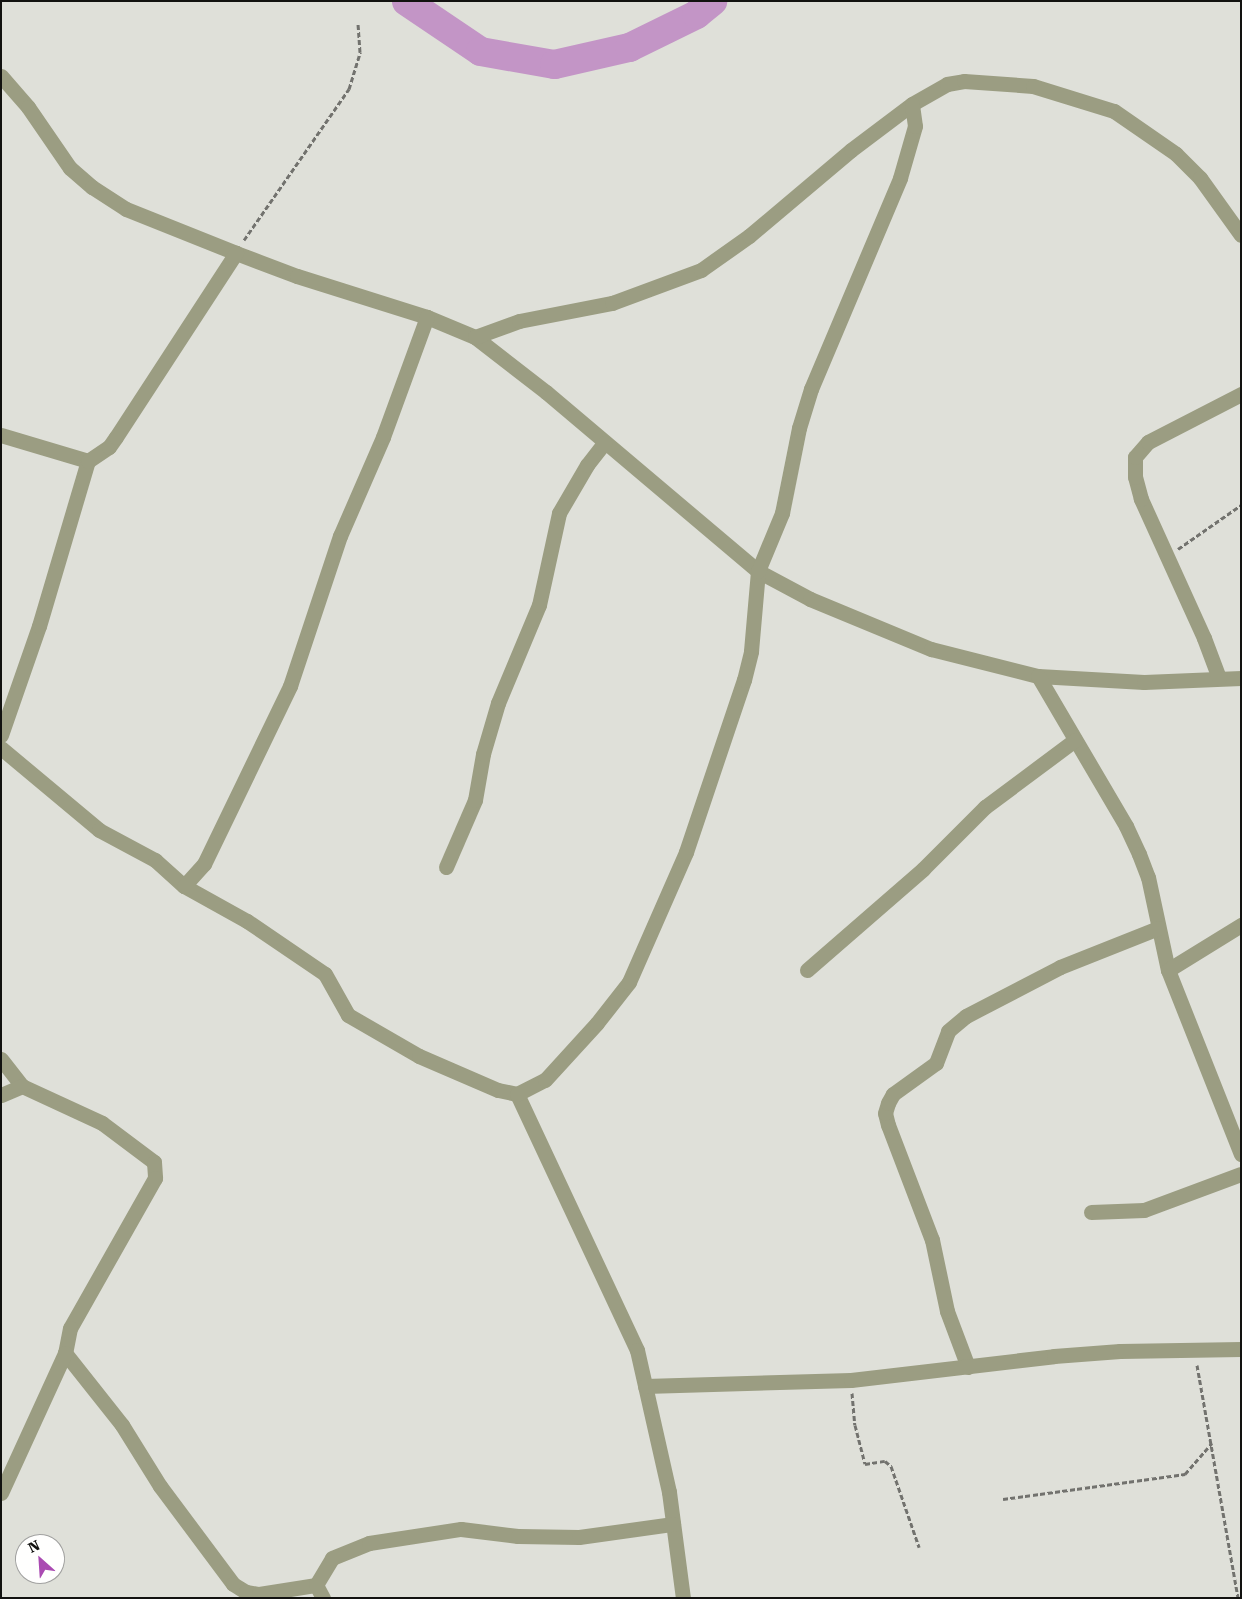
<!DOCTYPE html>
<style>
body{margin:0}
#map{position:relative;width:1242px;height:1599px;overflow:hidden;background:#dfe0d9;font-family:"Roboto Serif",serif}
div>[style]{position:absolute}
.river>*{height:29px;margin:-14.5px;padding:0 14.5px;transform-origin:14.5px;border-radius:14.5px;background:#c395c6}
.path>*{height:3px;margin-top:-1.5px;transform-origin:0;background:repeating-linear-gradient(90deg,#72726e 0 5px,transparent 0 7.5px)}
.street>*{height:15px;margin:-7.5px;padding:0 7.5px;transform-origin:7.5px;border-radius:7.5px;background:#9b9d82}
span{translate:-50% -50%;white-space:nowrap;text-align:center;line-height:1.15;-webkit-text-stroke:5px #fffffe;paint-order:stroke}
.frame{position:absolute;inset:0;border:2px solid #121210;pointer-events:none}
.north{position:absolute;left:15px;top:1534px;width:50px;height:50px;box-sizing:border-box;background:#fffffe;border:1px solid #a0a09f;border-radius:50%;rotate:334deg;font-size:14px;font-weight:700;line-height:20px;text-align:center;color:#121210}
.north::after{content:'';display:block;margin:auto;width:18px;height:22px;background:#aa4ab2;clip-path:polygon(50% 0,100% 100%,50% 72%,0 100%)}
</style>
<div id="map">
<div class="river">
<i style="left:406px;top:1px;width:89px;rotate:34deg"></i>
<i style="left:480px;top:51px;width:75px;rotate:10deg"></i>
<i style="left:554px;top:64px;width:77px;rotate:-12.8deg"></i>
<i style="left:629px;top:47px;width:75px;rotate:-26.2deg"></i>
<i style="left:696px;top:14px;width:21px;rotate:-39deg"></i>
</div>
<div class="path">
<i style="left:244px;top:240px;width:184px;rotate:-55.2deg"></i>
<i style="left:349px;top:89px;width:39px;rotate:-73deg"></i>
<i style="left:360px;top:52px;width:28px;rotate:-94deg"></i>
<i style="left:1178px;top:549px;width:77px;rotate:-34.9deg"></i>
<i style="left:1197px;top:1365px;width:237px;rotate:80deg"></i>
<i style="left:852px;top:1393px;width:32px;rotate:85deg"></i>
<i style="left:855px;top:1425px;width:40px;rotate:75.6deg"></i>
<i style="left:865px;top:1464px;width:20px;rotate:-9deg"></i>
<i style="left:885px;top:1461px;width:8px;rotate:40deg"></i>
<i style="left:891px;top:1466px;width:86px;rotate:70.9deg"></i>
<i style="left:1003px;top:1499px;width:184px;rotate:-7.8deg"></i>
<i style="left:1185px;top:1474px;width:41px;rotate:-48.9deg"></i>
</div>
<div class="street">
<i style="left:1px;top:76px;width:41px;rotate:48.9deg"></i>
<i style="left:28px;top:107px;width:74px;rotate:55.5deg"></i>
<i style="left:70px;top:168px;width:29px;rotate:41deg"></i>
<i style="left:92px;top:187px;width:40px;rotate:32.9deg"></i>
<i style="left:126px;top:209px;width:118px;rotate:21.8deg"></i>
<i style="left:236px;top:253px;width:65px;rotate:20.7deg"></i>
<i style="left:297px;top:276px;width:136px;rotate:17.5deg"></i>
<i style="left:427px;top:317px;width:52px;rotate:22.6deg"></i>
<i style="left:475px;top:337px;width:90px;rotate:37.8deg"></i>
<i style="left:546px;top:392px;width:277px;rotate:40.2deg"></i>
<i style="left:758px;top:571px;width:59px;rotate:28.3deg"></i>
<i style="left:810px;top:599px;width:131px;rotate:22.5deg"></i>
<i style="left:931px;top:649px;width:110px;rotate:14.2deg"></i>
<i style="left:1038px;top:676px;width:106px;rotate:3.2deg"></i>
<i style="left:1144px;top:682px;width:97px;rotate:-2.4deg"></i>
<i style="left:475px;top:337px;width:47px;rotate:-20deg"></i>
<i style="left:519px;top:321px;width:95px;rotate:-11deg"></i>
<i style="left:612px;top:303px;width:95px;rotate:-20.3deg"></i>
<i style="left:701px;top:270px;width:59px;rotate:-35.3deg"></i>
<i style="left:749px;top:236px;width:133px;rotate:-40.1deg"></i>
<i style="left:851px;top:150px;width:76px;rotate:-37deg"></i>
<i style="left:912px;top:104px;width:40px;rotate:-29.7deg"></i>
<i style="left:947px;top:84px;width:17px;rotate:-10deg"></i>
<i style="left:964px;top:81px;width:69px;rotate:4.1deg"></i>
<i style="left:1033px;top:86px;width:85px;rotate:17.2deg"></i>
<i style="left:1114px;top:111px;width:75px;rotate:34.7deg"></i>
<i style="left:1176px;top:154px;width:34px;rotate:45deg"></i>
<i style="left:1200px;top:178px;width:70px;rotate:54.3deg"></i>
<i style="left:1px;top:435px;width:91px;rotate:16.6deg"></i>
<i style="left:1038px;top:676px;width:174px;rotate:59.6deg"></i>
<i style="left:1126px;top:826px;width:31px;rotate:65deg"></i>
<i style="left:1139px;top:854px;width:25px;rotate:69deg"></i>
<i style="left:1148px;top:877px;width:95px;rotate:77.9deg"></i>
<i style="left:1168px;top:970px;width:198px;rotate:68.4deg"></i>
<i style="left:1219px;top:678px;width:43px;rotate:-110.6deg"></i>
<i style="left:1204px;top:638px;width:153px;rotate:-114.4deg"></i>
<i style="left:1141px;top:499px;width:23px;rotate:-105deg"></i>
<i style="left:1135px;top:477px;width:20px;rotate:-90deg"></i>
<i style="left:1135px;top:457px;width:20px;rotate:-49deg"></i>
<i style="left:1148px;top:442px;width:105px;rotate:-27.3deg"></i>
<i style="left:1px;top:735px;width:115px;rotate:-70.8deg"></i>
<i style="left:39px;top:626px;width:172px;rotate:-73.5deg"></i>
<i style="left:88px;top:461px;width:25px;rotate:-34deg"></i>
<i style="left:109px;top:447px;width:12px;rotate:-55deg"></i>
<i style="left:116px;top:437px;width:220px;rotate:-56.9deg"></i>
<i style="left:1px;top:748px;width:128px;rotate:39.9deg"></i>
<i style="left:99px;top:830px;width:64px;rotate:28.2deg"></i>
<i style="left:155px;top:860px;width:39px;rotate:42deg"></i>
<i style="left:184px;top:886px;width:72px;rotate:29.1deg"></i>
<i style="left:247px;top:921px;width:94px;rotate:34.2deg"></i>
<i style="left:325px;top:974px;width:47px;rotate:60.7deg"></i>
<i style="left:348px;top:1015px;width:82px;rotate:30deg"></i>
<i style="left:419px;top:1056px;width:86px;rotate:23.3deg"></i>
<i style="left:498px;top:1090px;width:19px;rotate:12deg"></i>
<i style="left:517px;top:1094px;width:283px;rotate:64.9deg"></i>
<i style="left:637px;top:1350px;width:146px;rotate:77.3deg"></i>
<i style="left:669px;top:1492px;width:107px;rotate:82.5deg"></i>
<i style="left:446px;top:867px;width:73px;rotate:-66.6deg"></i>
<i style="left:475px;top:800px;width:47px;rotate:-80.1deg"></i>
<i style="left:483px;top:754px;width:53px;rotate:-73.6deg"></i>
<i style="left:498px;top:703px;width:106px;rotate:-67.3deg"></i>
<i style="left:539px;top:605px;width:94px;rotate:-77.7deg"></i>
<i style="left:559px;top:513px;width:56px;rotate:-59.7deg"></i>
<i style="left:587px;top:465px;width:28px;rotate:-52deg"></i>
<i style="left:184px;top:886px;width:30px;rotate:-48deg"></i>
<i style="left:204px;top:864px;width:198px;rotate:-64.2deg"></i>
<i style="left:290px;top:686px;width:158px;rotate:-71.6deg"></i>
<i style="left:340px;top:536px;width:108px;rotate:-66.5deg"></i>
<i style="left:383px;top:437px;width:128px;rotate:-69.9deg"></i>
<i style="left:807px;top:970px;width:154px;rotate:-41deg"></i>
<i style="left:923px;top:869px;width:88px;rotate:-45deg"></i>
<i style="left:985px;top:807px;width:112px;rotate:-36.7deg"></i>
<i style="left:1168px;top:970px;width:86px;rotate:-31.7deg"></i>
<i style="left:1px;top:1059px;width:34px;rotate:52deg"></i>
<i style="left:22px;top:1086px;width:88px;rotate:24.8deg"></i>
<i style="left:102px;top:1123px;width:65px;rotate:36.9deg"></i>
<i style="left:154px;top:1162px;width:16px;rotate:86deg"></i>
<i style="left:155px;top:1178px;width:172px;rotate:119.5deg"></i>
<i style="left:70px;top:1328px;width:25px;rotate:101deg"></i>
<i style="left:65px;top:1353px;width:92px;rotate:51.6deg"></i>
<i style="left:122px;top:1425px;width:72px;rotate:58.1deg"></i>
<i style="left:160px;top:1486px;width:122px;rotate:53.3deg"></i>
<i style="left:233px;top:1584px;width:15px;rotate:32deg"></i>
<i style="left:246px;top:1592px;width:13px;rotate:9deg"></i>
<i style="left:259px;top:1594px;width:58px;rotate:-9deg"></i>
<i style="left:517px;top:1094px;width:31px;rotate:-27deg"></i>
<i style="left:545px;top:1080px;width:77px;rotate:-47.6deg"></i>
<i style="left:597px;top:1023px;width:52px;rotate:-52deg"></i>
<i style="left:629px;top:982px;width:142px;rotate:-66.3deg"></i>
<i style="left:686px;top:852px;width:182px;rotate:-71.4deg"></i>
<i style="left:744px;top:680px;width:30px;rotate:-76deg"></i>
<i style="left:751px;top:651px;width:80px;rotate:-85deg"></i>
<i style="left:758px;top:571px;width:63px;rotate:-67.5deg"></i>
<i style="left:782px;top:513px;width:87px;rotate:-78.7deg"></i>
<i style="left:799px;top:428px;width:41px;rotate:-72.9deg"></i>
<i style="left:811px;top:389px;width:229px;rotate:-67.1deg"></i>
<i style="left:900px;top:178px;width:54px;rotate:-73.9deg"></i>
<i style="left:915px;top:126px;width:22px;rotate:-98deg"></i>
<i style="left:1px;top:1095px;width:23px;rotate:-23deg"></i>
<i style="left:1091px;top:1212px;width:53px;rotate:-2.2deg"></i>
<i style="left:1144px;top:1210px;width:103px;rotate:-20.4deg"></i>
<i style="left:968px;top:1367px;width:60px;rotate:-110.6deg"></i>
<i style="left:947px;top:1311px;width:73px;rotate:-101.9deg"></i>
<i style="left:932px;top:1240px;width:123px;rotate:-110.9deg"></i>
<i style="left:888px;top:1125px;width:12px;rotate:-104deg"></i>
<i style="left:885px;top:1113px;width:10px;rotate:-73deg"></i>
<i style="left:888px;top:1103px;width:10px;rotate:-61deg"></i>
<i style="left:893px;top:1094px;width:53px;rotate:-35.8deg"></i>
<i style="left:936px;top:1063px;width:34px;rotate:-69deg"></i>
<i style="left:948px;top:1031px;width:23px;rotate:-40deg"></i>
<i style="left:966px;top:1016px;width:106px;rotate:-27.5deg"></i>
<i style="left:1060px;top:967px;width:105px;rotate:-21.7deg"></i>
<i style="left:645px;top:1386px;width:206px;rotate:-1.7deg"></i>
<i style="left:851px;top:1380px;width:204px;rotate:-6.7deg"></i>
<i style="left:1054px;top:1356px;width:66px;rotate:-4.3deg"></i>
<i style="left:1120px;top:1351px;width:121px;rotate:-0.9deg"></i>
<i style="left:1px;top:1493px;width:154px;rotate:-65.4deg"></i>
<i style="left:323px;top:1598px;width:15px;rotate:-118deg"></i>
<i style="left:316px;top:1585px;width:31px;rotate:-59deg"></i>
<i style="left:332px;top:1558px;width:40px;rotate:-22deg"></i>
<i style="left:369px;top:1543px;width:93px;rotate:-8.7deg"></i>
<i style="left:461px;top:1529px;width:57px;rotate:7deg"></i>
<i style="left:518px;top:1536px;width:61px;rotate:0.9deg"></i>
<i style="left:579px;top:1537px;width:95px;rotate:-7.9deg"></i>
</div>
<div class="frame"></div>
<div class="north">N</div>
</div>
